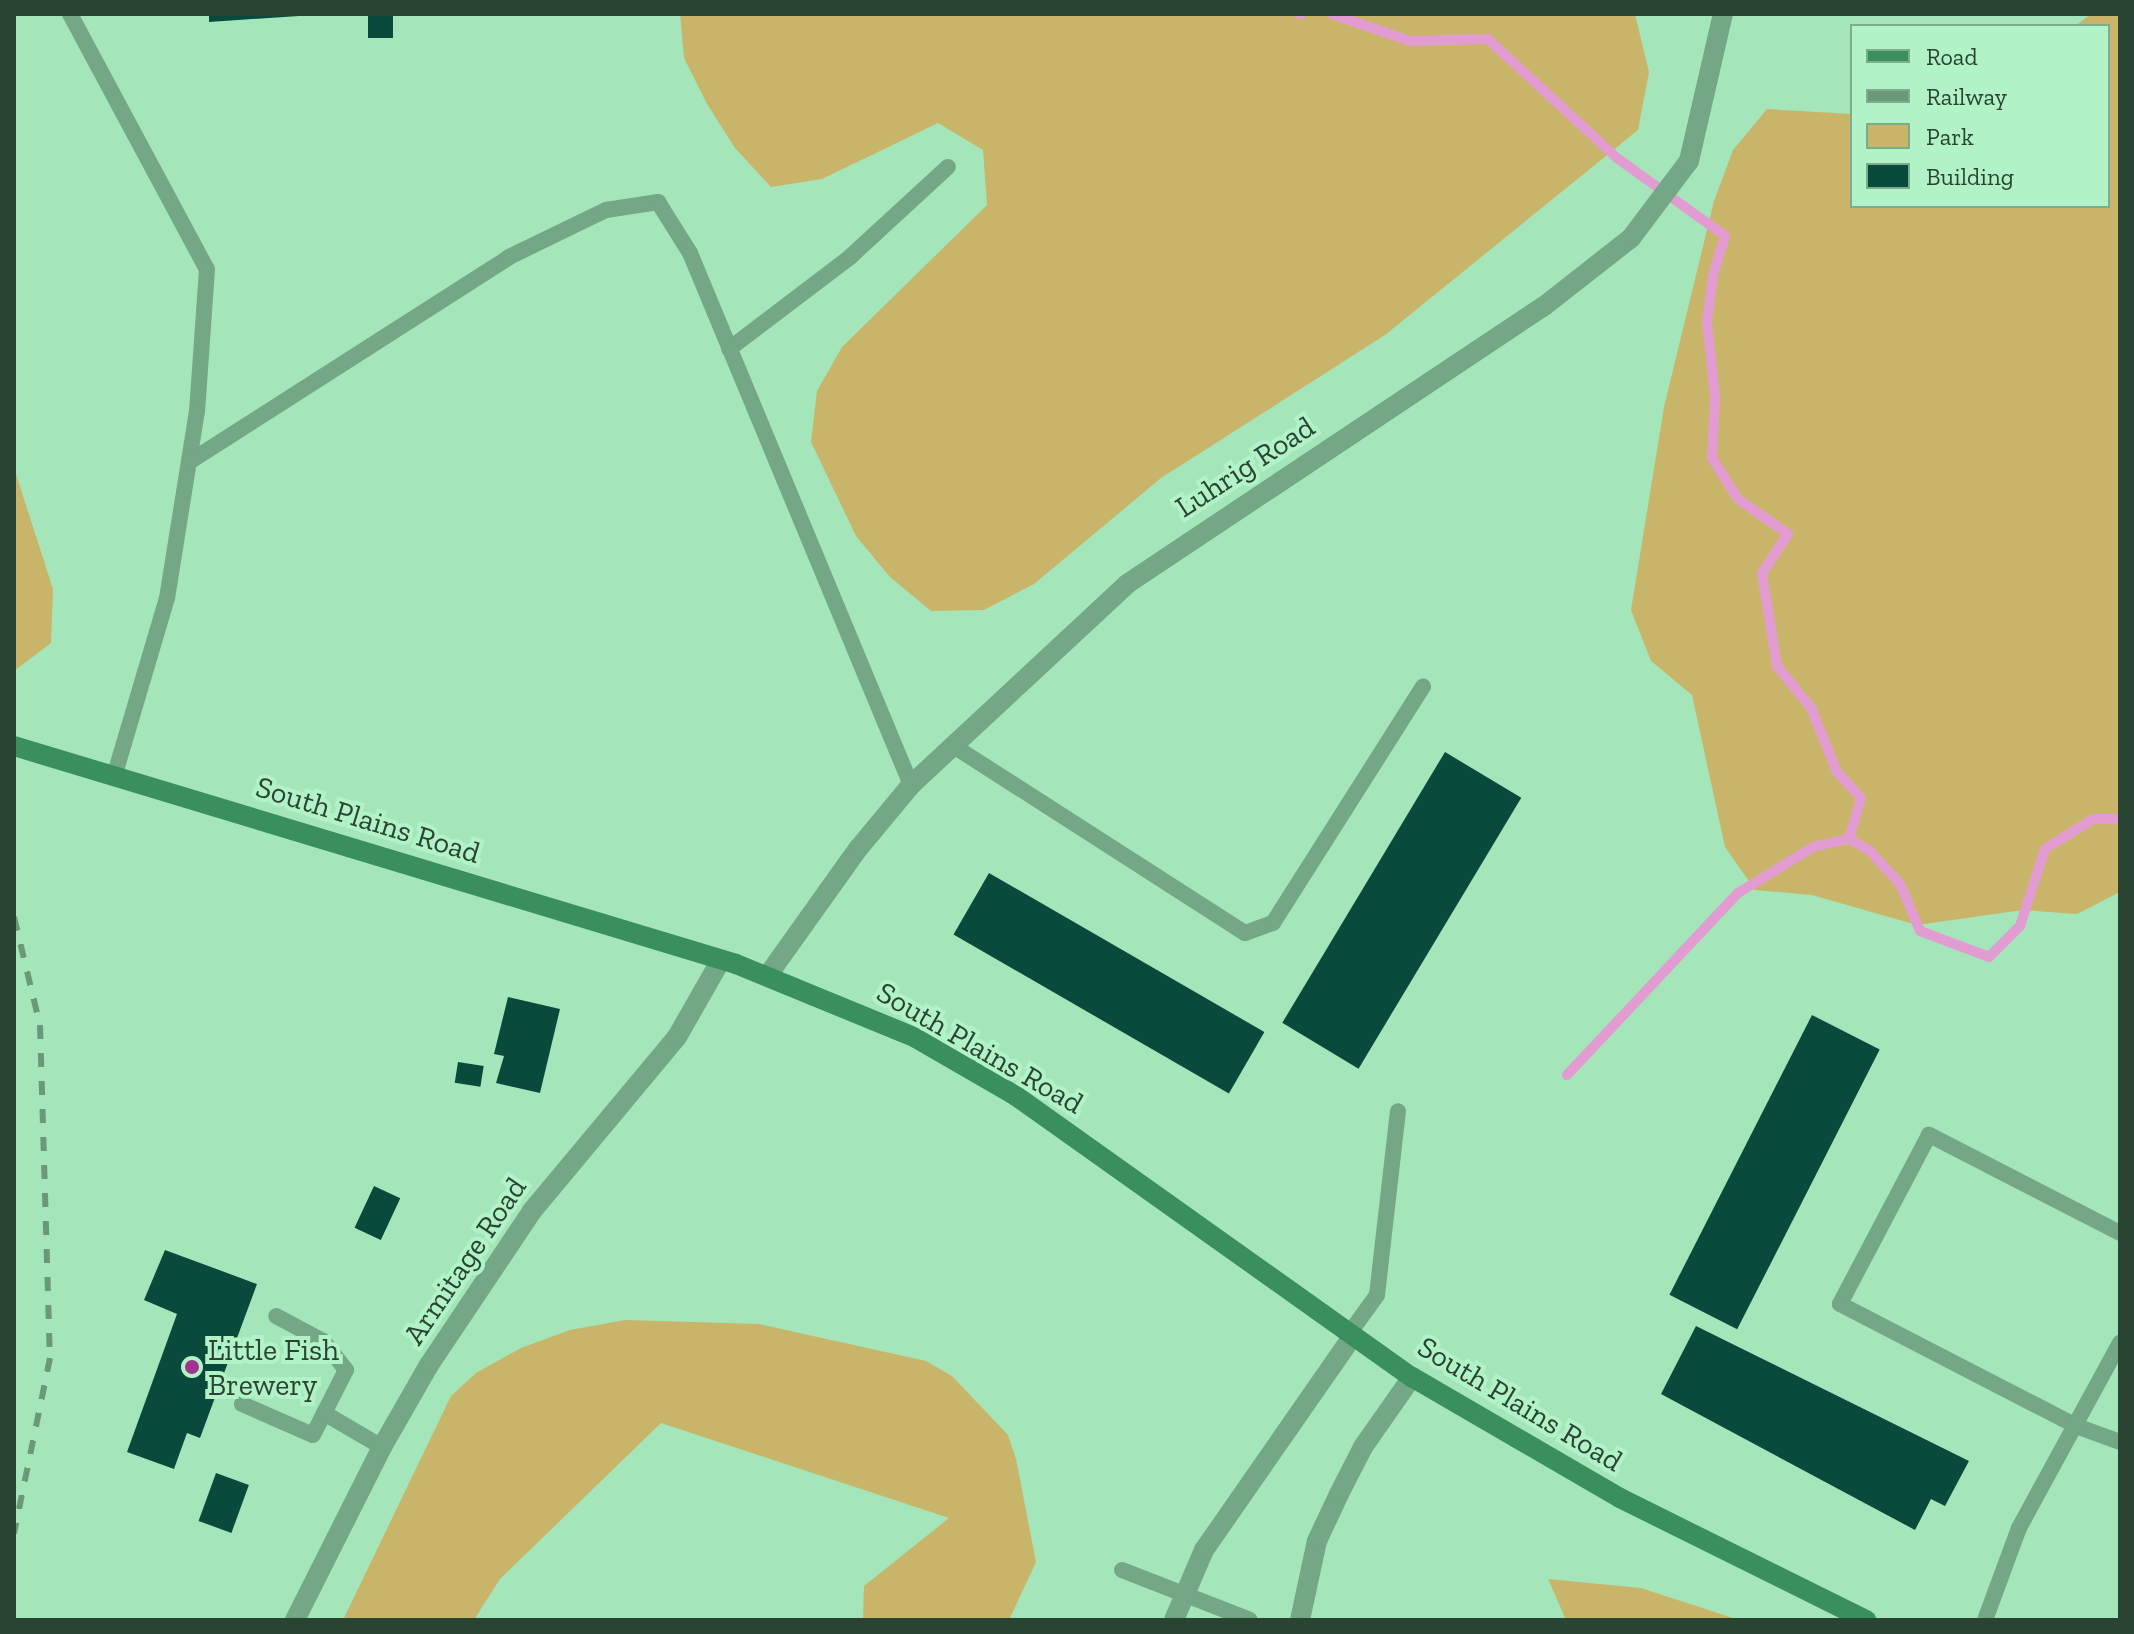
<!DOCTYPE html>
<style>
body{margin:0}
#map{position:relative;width:2134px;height:1634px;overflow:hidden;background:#a4e5ba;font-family:"Zilla Slab",serif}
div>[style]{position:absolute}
.green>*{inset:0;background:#c9b569}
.stream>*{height:10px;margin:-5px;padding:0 5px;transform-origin:5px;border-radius:5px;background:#e29cd2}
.building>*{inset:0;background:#0a4a3d;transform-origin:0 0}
.lane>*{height:16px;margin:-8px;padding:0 8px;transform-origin:8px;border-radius:8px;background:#73a785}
.street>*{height:20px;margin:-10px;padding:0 10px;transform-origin:10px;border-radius:10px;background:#73a785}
.secondary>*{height:20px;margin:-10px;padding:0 10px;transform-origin:10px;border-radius:10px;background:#39905e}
.rail>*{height:6px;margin-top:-3px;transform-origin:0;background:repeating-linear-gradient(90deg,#6a997a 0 14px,transparent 0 28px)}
.dots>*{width:22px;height:22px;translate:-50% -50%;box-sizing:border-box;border:4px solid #b1f3c7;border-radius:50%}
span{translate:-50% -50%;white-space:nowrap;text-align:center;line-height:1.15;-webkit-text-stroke:8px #b1f3c7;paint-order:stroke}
.street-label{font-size:30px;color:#294433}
.poi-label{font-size:30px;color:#294433}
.left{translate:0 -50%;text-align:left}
.frame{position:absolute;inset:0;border:16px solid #294433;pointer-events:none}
.legend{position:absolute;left:1850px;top:24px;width:260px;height:184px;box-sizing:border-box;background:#b1f3c7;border:2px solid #7bad8c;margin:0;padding:10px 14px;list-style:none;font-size:24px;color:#294433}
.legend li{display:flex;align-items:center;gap:16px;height:40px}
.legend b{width:40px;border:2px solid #7bad8c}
</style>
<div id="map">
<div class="green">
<i style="clip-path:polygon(680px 14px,1635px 14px,1649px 72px,1638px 130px,1385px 335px,1161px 478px,1034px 584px,984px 610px,931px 611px,890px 577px,856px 536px,811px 442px,817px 391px,842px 347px,987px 205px,983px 150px,938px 123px,822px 179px,771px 187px,735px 148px,707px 104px,684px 58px)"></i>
<i style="clip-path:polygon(2091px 14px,2120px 14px,2120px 892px,2077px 914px,2023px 910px,1917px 925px,1812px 895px,1755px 890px,1725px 847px,1692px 695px,1651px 661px,1631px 610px,1664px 407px,1714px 201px,1733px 150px,1767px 109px,1852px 114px,1852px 206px,2108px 206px,2108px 26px,2075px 26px)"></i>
<i style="clip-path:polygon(14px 468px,53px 589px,51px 643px,14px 671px)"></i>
<i style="clip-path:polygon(625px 1320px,759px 1324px,926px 1361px,952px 1376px,1008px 1435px,1016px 1459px,1036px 1562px,1009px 1620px,863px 1620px,864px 1586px,949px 1518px,661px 1423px,500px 1579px,474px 1620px,343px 1620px,451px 1396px,476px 1373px,521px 1348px,570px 1330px)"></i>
<i style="clip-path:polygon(1548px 1579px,1641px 1588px,1739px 1620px,1566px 1620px)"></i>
</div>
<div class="stream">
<i style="left:1299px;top:14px;width:2px"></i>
<i style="left:1332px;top:14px;width:83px;rotate:19.1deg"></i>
<i style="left:1410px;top:41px;width:78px;rotate:-1.5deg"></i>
<i style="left:1488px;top:39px;width:176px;rotate:42.7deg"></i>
<i style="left:1617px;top:158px;width:133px;rotate:35.8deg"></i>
<i style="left:1725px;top:236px;width:41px;rotate:107.1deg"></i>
<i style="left:1713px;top:275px;width:47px;rotate:97.3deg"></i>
<i style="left:1707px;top:322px;width:75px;rotate:83.9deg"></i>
<i style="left:1715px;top:397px;width:61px;rotate:92.8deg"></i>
<i style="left:1712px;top:458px;width:49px;rotate:57.6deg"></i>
<i style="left:1738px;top:499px;width:61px;rotate:35deg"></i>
<i style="left:1788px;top:534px;width:47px;rotate:123.7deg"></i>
<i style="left:1762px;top:573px;width:94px;rotate:80.8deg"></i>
<i style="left:1777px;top:666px;width:54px;rotate:51deg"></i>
<i style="left:1811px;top:708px;width:69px;rotate:67.9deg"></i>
<i style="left:1837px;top:772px;width:35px;rotate:47deg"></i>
<i style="left:1861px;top:798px;width:43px;rotate:106.3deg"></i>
<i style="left:1849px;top:839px;width:23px;rotate:29deg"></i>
<i style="left:1869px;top:850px;width:46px;rotate:47.6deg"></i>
<i style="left:1900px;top:884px;width:51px;rotate:66.9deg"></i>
<i style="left:1920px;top:931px;width:74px;rotate:20.6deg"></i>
<i style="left:1989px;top:957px;width:44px;rotate:-45deg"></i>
<i style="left:2020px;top:926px;width:81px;rotate:-72deg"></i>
<i style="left:2045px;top:849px;width:57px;rotate:-32deg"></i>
<i style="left:2093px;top:819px;width:27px"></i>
<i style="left:1567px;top:1075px;width:250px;rotate:-46.8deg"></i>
<i style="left:1738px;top:893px;width:88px;rotate:-31.5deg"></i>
<i style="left:1813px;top:847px;width:37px;rotate:-13deg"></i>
</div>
<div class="building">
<i style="clip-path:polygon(209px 14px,299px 14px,299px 16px,209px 22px)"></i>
<i style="left:368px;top:14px;width:25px;height:24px"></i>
<i style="left:1445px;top:752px;width:89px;height:316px;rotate:31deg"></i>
<i style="left:989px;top:873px;width:318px;height:71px;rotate:30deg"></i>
<i style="clip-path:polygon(508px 997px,560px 1009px,540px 1093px,496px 1083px,504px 1056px,494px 1054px)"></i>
<i style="left:1812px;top:1015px;width:76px;height:314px;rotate:27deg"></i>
<i style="left:458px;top:1062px;width:26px;height:21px;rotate:9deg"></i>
<i style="left:374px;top:1186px;width:29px;height:46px;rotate:25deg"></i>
<i style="clip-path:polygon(165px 1250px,257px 1284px,200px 1438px,187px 1433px,174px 1469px,127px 1452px,177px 1314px,144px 1300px)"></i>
<i style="clip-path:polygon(1696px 1326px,1969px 1461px,1945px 1506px,1931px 1499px,1915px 1530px,1661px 1394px)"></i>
<i style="left:216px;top:1473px;width:35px;height:51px;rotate:20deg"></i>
</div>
<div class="lane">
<i style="left:70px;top:14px;width:289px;rotate:61.8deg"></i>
<i style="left:207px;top:269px;width:142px;rotate:94deg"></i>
<i style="left:197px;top:411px;width:189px;rotate:99.1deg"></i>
<i style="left:167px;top:598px;width:187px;rotate:106.5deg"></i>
<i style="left:729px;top:349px;width:152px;rotate:-37.2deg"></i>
<i style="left:850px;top:257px;width:133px;rotate:-42.6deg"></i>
<i style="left:189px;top:462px;width:380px;rotate:-32.6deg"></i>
<i style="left:509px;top:257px;width:108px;rotate:-25.9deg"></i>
<i style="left:606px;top:210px;width:53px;rotate:-8.7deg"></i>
<i style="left:658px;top:202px;width:60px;rotate:57.9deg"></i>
<i style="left:690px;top:253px;width:576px;rotate:67.44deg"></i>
<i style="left:952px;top:745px;width:348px;rotate:32.7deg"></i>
<i style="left:1245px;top:933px;width:30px;rotate:-20deg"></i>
<i style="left:1273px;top:923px;width:280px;rotate:-57.6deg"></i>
<i style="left:2120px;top:1233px;width:215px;rotate:-152.8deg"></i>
<i style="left:1929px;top:1135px;width:191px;rotate:117.8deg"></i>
<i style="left:1840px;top:1304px;width:266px;rotate:27.3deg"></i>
<i style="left:2076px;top:1426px;width:47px;rotate:20deg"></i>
<i style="left:1349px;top:1334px;width:48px;rotate:-54.3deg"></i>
<i style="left:1377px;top:1295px;width:185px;rotate:-83.5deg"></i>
<i style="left:242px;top:1404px;width:77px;rotate:23.6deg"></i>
<i style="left:313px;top:1435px;width:73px;rotate:-63.1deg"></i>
<i style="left:346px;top:1370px;width:37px;rotate:-128deg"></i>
<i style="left:323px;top:1341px;width:53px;rotate:-152deg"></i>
<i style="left:324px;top:1413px;width:67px;rotate:30.4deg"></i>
<i style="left:1122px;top:1570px;width:137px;rotate:21.3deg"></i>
<i style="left:1985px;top:1620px;width:98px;rotate:-69.7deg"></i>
<i style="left:2019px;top:1528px;width:211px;rotate:-61.4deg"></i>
</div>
<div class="street">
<i style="left:768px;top:975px;width:155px;rotate:-54.5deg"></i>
<i style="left:858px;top:849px;width:83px;rotate:-50.4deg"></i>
<i style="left:911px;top:785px;width:295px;rotate:-42.9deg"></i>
<i style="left:1127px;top:584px;width:500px;rotate:-33.7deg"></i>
<i style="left:1543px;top:307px;width:112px;rotate:-38.1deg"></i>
<i style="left:1631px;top:238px;width:96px;rotate:-53deg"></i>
<i style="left:1689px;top:161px;width:151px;rotate:-77deg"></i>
<i style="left:295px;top:1620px;width:194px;rotate:-63.3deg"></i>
<i style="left:382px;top:1447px;width:95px;rotate:-60.2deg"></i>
<i style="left:429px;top:1365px;width:185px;rotate:-56.2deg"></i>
<i style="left:532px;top:1211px;width:226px;rotate:-50.2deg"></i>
<i style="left:677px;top:1037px;width:89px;rotate:-60.3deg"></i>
<i style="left:1174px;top:1620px;width:76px;rotate:-66.8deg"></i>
<i style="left:1204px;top:1550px;width:261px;rotate:-55.2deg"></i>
<i style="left:1300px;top:1620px;width:81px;rotate:-77.9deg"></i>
<i style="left:1317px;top:1541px;width:52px;rotate:-64.9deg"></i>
<i style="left:1339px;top:1494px;width:53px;rotate:-62.9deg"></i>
<i style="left:1363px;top:1447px;width:85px;rotate:-55deg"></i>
</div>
<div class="secondary">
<i style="left:14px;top:746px;width:754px;rotate:16.8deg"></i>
<i style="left:736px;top:964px;width:195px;rotate:22.3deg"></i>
<i style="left:916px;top:1038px;width:116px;rotate:30.1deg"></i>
<i style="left:1016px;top:1096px;width:486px;rotate:35.4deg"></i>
<i style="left:1412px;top:1377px;width:241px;rotate:30.2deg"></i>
<i style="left:1620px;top:1498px;width:275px;rotate:26.4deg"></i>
</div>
<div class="rail">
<i style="left:14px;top:917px;width:111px;rotate:76.5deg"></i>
<i style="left:40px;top:1025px;width:333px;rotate:88.3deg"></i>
<i style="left:50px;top:1358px;width:179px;rotate:101.6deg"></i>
</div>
<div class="dots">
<i style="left:192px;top:1367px;background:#a33391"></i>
</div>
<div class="street-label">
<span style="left:1245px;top:467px;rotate:-33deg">Luhrig Road</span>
<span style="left:368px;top:820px;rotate:17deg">South Plains Road</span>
<span style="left:980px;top:1048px;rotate:30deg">South Plains Road</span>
<span style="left:465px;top:1261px;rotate:-56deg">Armitage Road</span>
<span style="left:1520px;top:1404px;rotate:31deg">South Plains Road</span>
</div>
<div class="poi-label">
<span class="left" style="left:208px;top:1367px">Little Fish<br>Brewery</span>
</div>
<div class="frame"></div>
<ul class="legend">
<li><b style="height:10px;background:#39905e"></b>Road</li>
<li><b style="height:10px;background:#6a997a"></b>Railway</li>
<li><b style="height:22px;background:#c9b569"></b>Park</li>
<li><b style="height:22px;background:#0a4a3d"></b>Building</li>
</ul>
</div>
